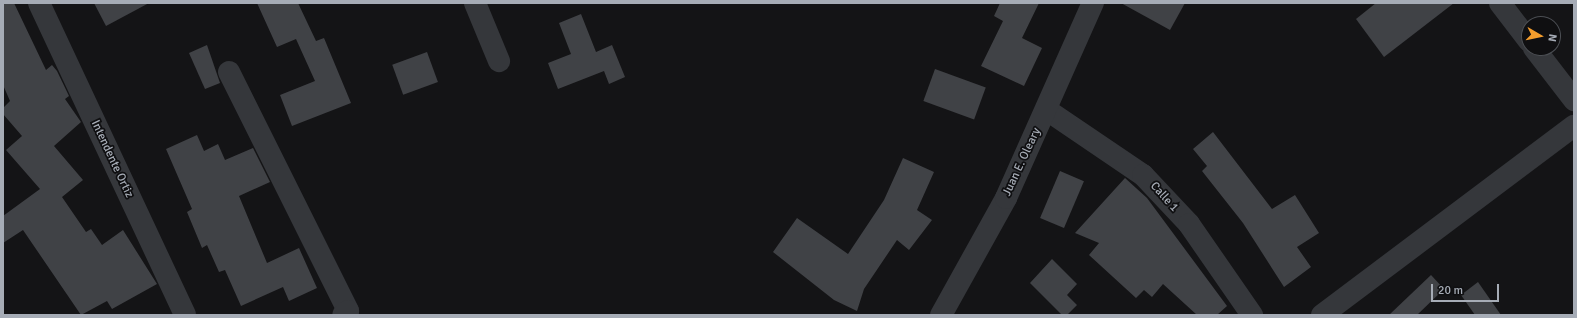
<!DOCTYPE html>
<style>
body{margin:0}
#map{position:relative;width:1577px;height:318px;overflow:hidden;background:#141416;font-family:Signika,sans-serif}
div>[style]{position:absolute}
.building>*{inset:0;background:#404246;transform-origin:0 0}
.minor>*{height:22px;margin:-11px;padding:0 11px;transform-origin:11px;border-radius:11px;background:#35373b}
span{translate:-50% -50%;white-space:nowrap;text-align:center;line-height:1.15;-webkit-text-stroke:3.5px #0f0f11;paint-order:stroke}
.street-label{font-size:12px;color:#a6acb6}
.frame{position:absolute;inset:0;border:4px solid #a6acb6;pointer-events:none}
.north{position:absolute;left:1521px;top:16px;width:40px;height:40px;box-sizing:border-box;background:#0f0f11;border:1px solid #4b4e53;border-radius:50%;rotate:99deg;font-size:11px;font-weight:700;line-height:16px;text-align:center;color:#a6acb6}
.north::after{content:'';display:block;margin:auto;width:14px;height:18px;background:#f59e2d;clip-path:polygon(50% 0,100% 100%,50% 72%,0 100%)}
.scale{position:absolute;left:1431px;top:284px;width:68px;height:18px;box-sizing:border-box;border:2px solid #a6acb6;border-top:0;padding-left:5px;font-size:12px;line-height:14px;white-space:nowrap;color:#a6acb6;-webkit-text-stroke:3px #0f0f11;paint-order:stroke}
</style>
<div id="map">
<div class="building">
<i style="clip-path:polygon(3px 3px,14px 3px,46px 70px,52px 65px,57px 71px,69px 96px,65px 99px,81px 122px,54px 146px,83px 180px,62px 197px,86px 232px,91px 229px,102px 245px,123px 230px,157px 284px,112px 309px,107px 301px,81px 315px,23px 230px,3px 243px,3px 216px,40px 189px,6px 150px,22px 136px,3px 114px,3px 108px,10px 101px,3px 85px)"></i>
<i style="clip-path:polygon(94px 3px,149px 3px,106px 26px)"></i>
<i style="clip-path:polygon(257px 3px,298px 3px,316px 41px,324px 38px,351px 103px,292px 126px,280px 95px,315px 81px,296px 39px,277px 47px)"></i>
<i style="clip-path:polygon(1000px 3px,1039px 3px,1022px 38px,1042px 48px,1024px 86px,981px 66px,1003px 21px,994px 16px)"></i>
<i style="clip-path:polygon(1121px 3px,1185px 3px,1170px 30px)"></i>
<i style="clip-path:polygon(1376px 3px,1454px 3px,1384px 57px,1356px 19px)"></i>
<i style="clip-path:polygon(581px 14px,596px 52px,612px 45px,625px 77px,609px 84px,604px 71px,558px 89px,548px 63px,571px 54px,559px 23px)"></i>
<i style="clip-path:polygon(207px 45px,220px 83px,205px 89px,189px 53px)"></i>
<i style="left:427px;top:52px;width:32px;height:37px;rotate:70deg"></i>
<i style="left:935px;top:69px;width:54px;height:34px;rotate:20deg"></i>
<i style="clip-path:polygon(1213px 132px,1272px 209px,1295px 195px,1319px 233px,1297px 247px,1311px 267px,1284px 287px,1243px 223px,1202px 171px,1207px 166px,1193px 149px)"></i>
<i style="clip-path:polygon(197px 135px,204px 151px,218px 144px,225px 160px,253px 148px,270px 182px,239px 196px,267px 263px,299px 248px,317px 288px,289px 301px,283px 287px,241px 306px,225px 270px,219px 272px,207px 245px,202px 248px,187px 212px,192px 209px,166px 149px)"></i>
<i style="clip-path:polygon(903px 158px,934px 172px,917px 210px,932px 220px,909px 250px,897px 240px,864px 289px,857px 311px,834px 300px,773px 252px,797px 218px,848px 254px,884px 200px)"></i>
<i style="left:1060px;top:171px;width:26px;height:51px;rotate:23deg"></i>
<i style="clip-path:polygon(1125px 178px,1147px 198px,1227px 306px,1217px 315px,1197px 315px,1163px 284px,1152px 297px,1144px 290px,1136px 298px,1089px 255px,1099px 243px,1075px 233px)"></i>
<i style="clip-path:polygon(1052px 259px,1077px 284px,1067px 295px,1077px 305px,1067px 315px,1062px 315px,1030px 283px)"></i>
<i style="clip-path:polygon(1431px 275px,1444px 289px,1417px 315px,1389px 315px)"></i>
<i style="clip-path:polygon(1478px 282px,1501px 315px,1475px 315px,1461px 295px)"></i>
</div>
<div class="minor">
<i style="left:39px;top:3px;width:344px;rotate:64.9deg"></i>
<i style="left:475px;top:3px;width:63px;rotate:67.5deg"></i>
<i style="left:1500px;top:3px;width:48px;rotate:52.7deg"></i>
<i style="left:1534px;top:48px;width:66px;rotate:52.4deg"></i>
<i style="left:229px;top:72px;width:267px;rotate:63.5deg"></i>
<i style="left:348px;top:311px;width:6px;rotate:141deg"></i>
<i style="left:1047px;top:110px;width:116px;rotate:34.1deg"></i>
<i style="left:1143px;top:175px;width:67px;rotate:46.8deg"></i>
<i style="left:1189px;top:224px;width:111px;rotate:55.3deg"></i>
<i style="left:941px;top:315px;width:134px;rotate:-60.9deg"></i>
<i style="left:1006px;top:198px;width:214px;rotate:-66deg"></i>
<i style="left:1322px;top:315px;width:315px;rotate:-36.9deg"></i>
</div>
<div class="street-label">
<span style="left:112px;top:159px;rotate:65deg">Intendente Ortiz</span>
<span style="left:1022px;top:162px;rotate:-65deg">Juan E. Oleary</span>
<span style="left:1164px;top:197px;rotate:48deg">Calle 1</span>
</div>
<div class="frame"></div>
<div class="north">N</div>
<div class="scale">20 m</div>
</div>
